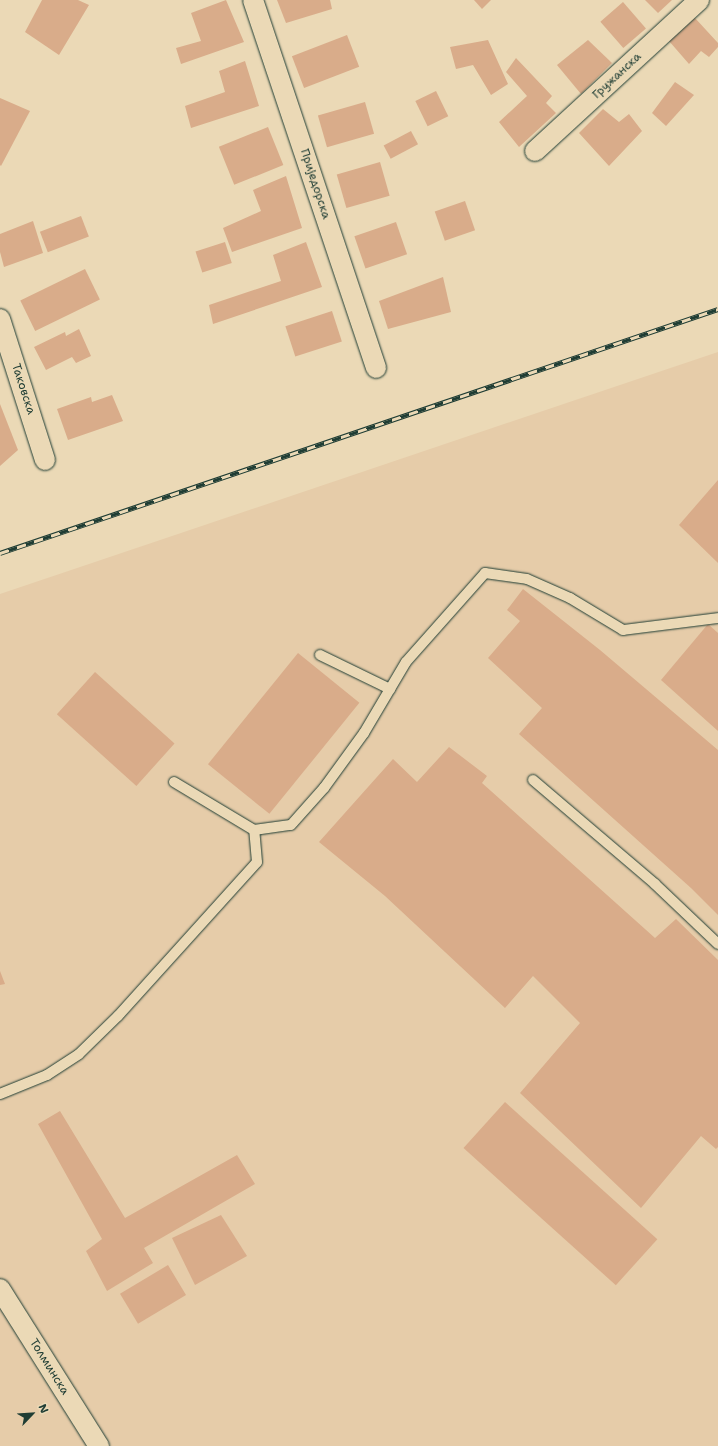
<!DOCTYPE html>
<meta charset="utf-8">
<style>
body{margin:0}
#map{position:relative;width:718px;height:1446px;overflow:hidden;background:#ebd9b6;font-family:"Shantell Sans",sans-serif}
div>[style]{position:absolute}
.built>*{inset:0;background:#e6cca9}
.building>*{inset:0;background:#d9ac8a;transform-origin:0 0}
.roads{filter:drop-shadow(0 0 1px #1f3d34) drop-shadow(0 0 1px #1f3d34)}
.lane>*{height:10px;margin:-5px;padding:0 5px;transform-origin:5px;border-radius:5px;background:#ebd9b6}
.street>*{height:20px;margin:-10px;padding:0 10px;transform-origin:10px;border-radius:10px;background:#ebd9b6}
.rail>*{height:4.5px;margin-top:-2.25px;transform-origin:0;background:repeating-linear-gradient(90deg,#ebd9b6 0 9px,#1f3d34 0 18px);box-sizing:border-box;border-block:1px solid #1f3d34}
span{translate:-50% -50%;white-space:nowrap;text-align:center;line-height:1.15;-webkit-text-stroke:3px #ebd9b6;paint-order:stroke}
.street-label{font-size:12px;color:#1f3d34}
.north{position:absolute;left:12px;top:1394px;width:40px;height:40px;-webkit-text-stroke:3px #ebd9b6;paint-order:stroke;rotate:65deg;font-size:11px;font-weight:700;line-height:16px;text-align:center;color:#1f3d34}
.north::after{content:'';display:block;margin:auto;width:14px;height:18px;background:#1f3d34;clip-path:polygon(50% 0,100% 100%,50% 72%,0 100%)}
</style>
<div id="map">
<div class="built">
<i style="clip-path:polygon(718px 352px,718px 1446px,0 1446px,0 594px)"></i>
</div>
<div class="building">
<i style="clip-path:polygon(42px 0,78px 0,89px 5px,59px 55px,25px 32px)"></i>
<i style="clip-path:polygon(226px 0,244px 42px,181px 64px,176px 48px,201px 41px,191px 13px)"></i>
<i style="clip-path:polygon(277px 0,330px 0,332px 9px,286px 23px)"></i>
<i style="clip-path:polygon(474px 0,491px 0,482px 9px)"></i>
<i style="clip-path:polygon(645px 0,672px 0,658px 13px)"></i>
<i style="left:623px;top:2px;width:35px;height:30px;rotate:49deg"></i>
<i style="clip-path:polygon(695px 18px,718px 43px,718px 47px,709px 57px,701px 51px,689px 64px,669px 41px,690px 20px)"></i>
<i style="left:347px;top:35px;width:34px;height:59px;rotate:69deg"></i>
<i style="clip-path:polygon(488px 40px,508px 84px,491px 95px,473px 65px,456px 69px,450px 47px)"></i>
<i style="clip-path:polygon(588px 40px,612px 63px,581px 94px,557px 65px)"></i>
<i style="clip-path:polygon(516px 58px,552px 96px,546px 103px,556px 113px,519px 147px,499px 122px,527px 96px,506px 72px)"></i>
<i style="clip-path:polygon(245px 61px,259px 106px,191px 128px,185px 106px,225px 92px,219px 71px)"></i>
<i style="clip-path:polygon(675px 82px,694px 95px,666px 126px,652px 113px)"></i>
<i style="left:436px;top:91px;width:28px;height:23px;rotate:64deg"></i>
<i style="clip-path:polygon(0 98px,30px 111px,1px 166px,0 165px)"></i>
<i style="left:365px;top:102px;width:33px;height:49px;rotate:74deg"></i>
<i style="clip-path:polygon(603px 109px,619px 122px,629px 114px,642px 131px,609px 166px,579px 133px)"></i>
<i style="left:268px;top:127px;width:41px;height:53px;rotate:68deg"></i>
<i style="left:411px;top:131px;width:15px;height:31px;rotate:62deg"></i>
<i style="left:380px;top:162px;width:35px;height:45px;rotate:74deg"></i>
<i style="clip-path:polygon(286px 176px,302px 228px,232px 252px,223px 228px,261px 211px,253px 190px)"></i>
<i style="left:465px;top:201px;width:31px;height:32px;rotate:71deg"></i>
<i style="left:81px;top:216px;width:22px;height:44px;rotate:69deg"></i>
<i style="clip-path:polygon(33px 221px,43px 253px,4px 267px,0 252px,0 234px)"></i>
<i style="left:396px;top:222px;width:34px;height:44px;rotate:71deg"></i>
<i style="left:225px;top:242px;width:22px;height:31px;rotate:72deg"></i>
<i style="clip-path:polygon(306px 242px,322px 287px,213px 324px,209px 305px,281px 281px,273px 255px)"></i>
<i style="left:85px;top:269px;width:34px;height:72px;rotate:64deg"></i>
<i style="clip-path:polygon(443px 277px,451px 312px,388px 329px,379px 301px)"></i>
<i style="left:332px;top:311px;width:32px;height:49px;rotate:72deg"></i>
<i style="clip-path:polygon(79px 329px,91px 356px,76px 363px,72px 357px,46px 370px,34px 347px,65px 332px,66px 336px)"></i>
<i style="clip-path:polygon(112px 395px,123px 421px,68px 440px,57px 409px,91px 397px,92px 402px)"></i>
<i style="clip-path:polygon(0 404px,18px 450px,0 466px)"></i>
<i style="clip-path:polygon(718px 480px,718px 563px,679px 525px)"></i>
<i style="clip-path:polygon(523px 589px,600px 650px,718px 750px,718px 915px,691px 888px,519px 734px,542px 708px,488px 658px,520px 621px,507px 610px)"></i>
<i style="clip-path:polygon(708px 624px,718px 633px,718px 731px,661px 680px)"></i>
<i style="left:298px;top:653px;width:79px;height:143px;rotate:39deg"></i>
<i style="left:95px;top:672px;width:107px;height:57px;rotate:42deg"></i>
<i style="clip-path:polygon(449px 747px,487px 776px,482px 783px,655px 938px,676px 919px,718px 960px,718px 1147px,716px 1149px,701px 1136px,641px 1208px,520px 1093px,580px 1023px,533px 976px,505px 1008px,385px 896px,319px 842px,393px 759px,417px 782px)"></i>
<i style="clip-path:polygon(0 971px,5px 984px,0 985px)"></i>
<i style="left:505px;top:1102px;width:205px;height:62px;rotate:42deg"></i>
<i style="clip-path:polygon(60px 1111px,125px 1218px,237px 1155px,255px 1184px,144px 1248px,153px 1263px,107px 1291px,86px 1251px,102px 1239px,38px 1124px)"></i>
<i style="clip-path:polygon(221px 1215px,247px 1256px,195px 1285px,172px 1238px)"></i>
<i style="left:168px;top:1265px;width:35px;height:56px;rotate:59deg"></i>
</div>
<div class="roads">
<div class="lane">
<i style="left:320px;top:655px;width:78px;rotate:25.9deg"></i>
<i style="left:533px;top:780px;width:160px;rotate:40.4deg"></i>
<i style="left:655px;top:884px;width:87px;rotate:43.6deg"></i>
<i style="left:174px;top:782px;width:93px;rotate:31deg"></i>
<i style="left:254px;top:830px;width:37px;rotate:-8deg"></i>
<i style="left:291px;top:825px;width:50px;rotate:-48.3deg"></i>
<i style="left:324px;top:788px;width:68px;rotate:-54deg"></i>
<i style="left:364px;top:733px;width:82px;rotate:-59.4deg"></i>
<i style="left:406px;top:662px;width:119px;rotate:-48.4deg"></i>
<i style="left:485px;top:573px;width:42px;rotate:8.1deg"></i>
<i style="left:527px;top:579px;width:47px;rotate:23.8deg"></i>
<i style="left:570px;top:598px;width:62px;rotate:31.1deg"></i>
<i style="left:623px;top:630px;width:96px;rotate:-7.2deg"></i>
<i style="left:0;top:1094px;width:51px;rotate:-22deg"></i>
<i style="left:47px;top:1075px;width:38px;rotate:-33deg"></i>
<i style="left:79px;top:1054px;width:54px;rotate:-44.3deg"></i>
<i style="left:118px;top:1016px;width:207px;rotate:-47.9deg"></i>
<i style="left:257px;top:862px;width:32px;rotate:-95deg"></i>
</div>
<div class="street">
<i style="left:253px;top:0;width:388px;rotate:71.5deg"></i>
<i style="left:535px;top:151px;width:223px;rotate:-42.6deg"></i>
<i style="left:0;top:319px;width:148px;rotate:72.3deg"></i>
<i style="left:0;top:1289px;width:186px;rotate:57.8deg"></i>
</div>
</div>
<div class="rail">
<i style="left:0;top:553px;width:758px;rotate:-18.77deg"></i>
</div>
<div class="street-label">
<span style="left:617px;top:76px;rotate:-43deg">Гружанска</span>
<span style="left:315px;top:184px;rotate:72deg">Приједорска</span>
<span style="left:23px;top:389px;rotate:72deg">Таковска</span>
<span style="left:49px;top:1367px;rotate:58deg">Толминска</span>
</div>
<div class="north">N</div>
</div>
